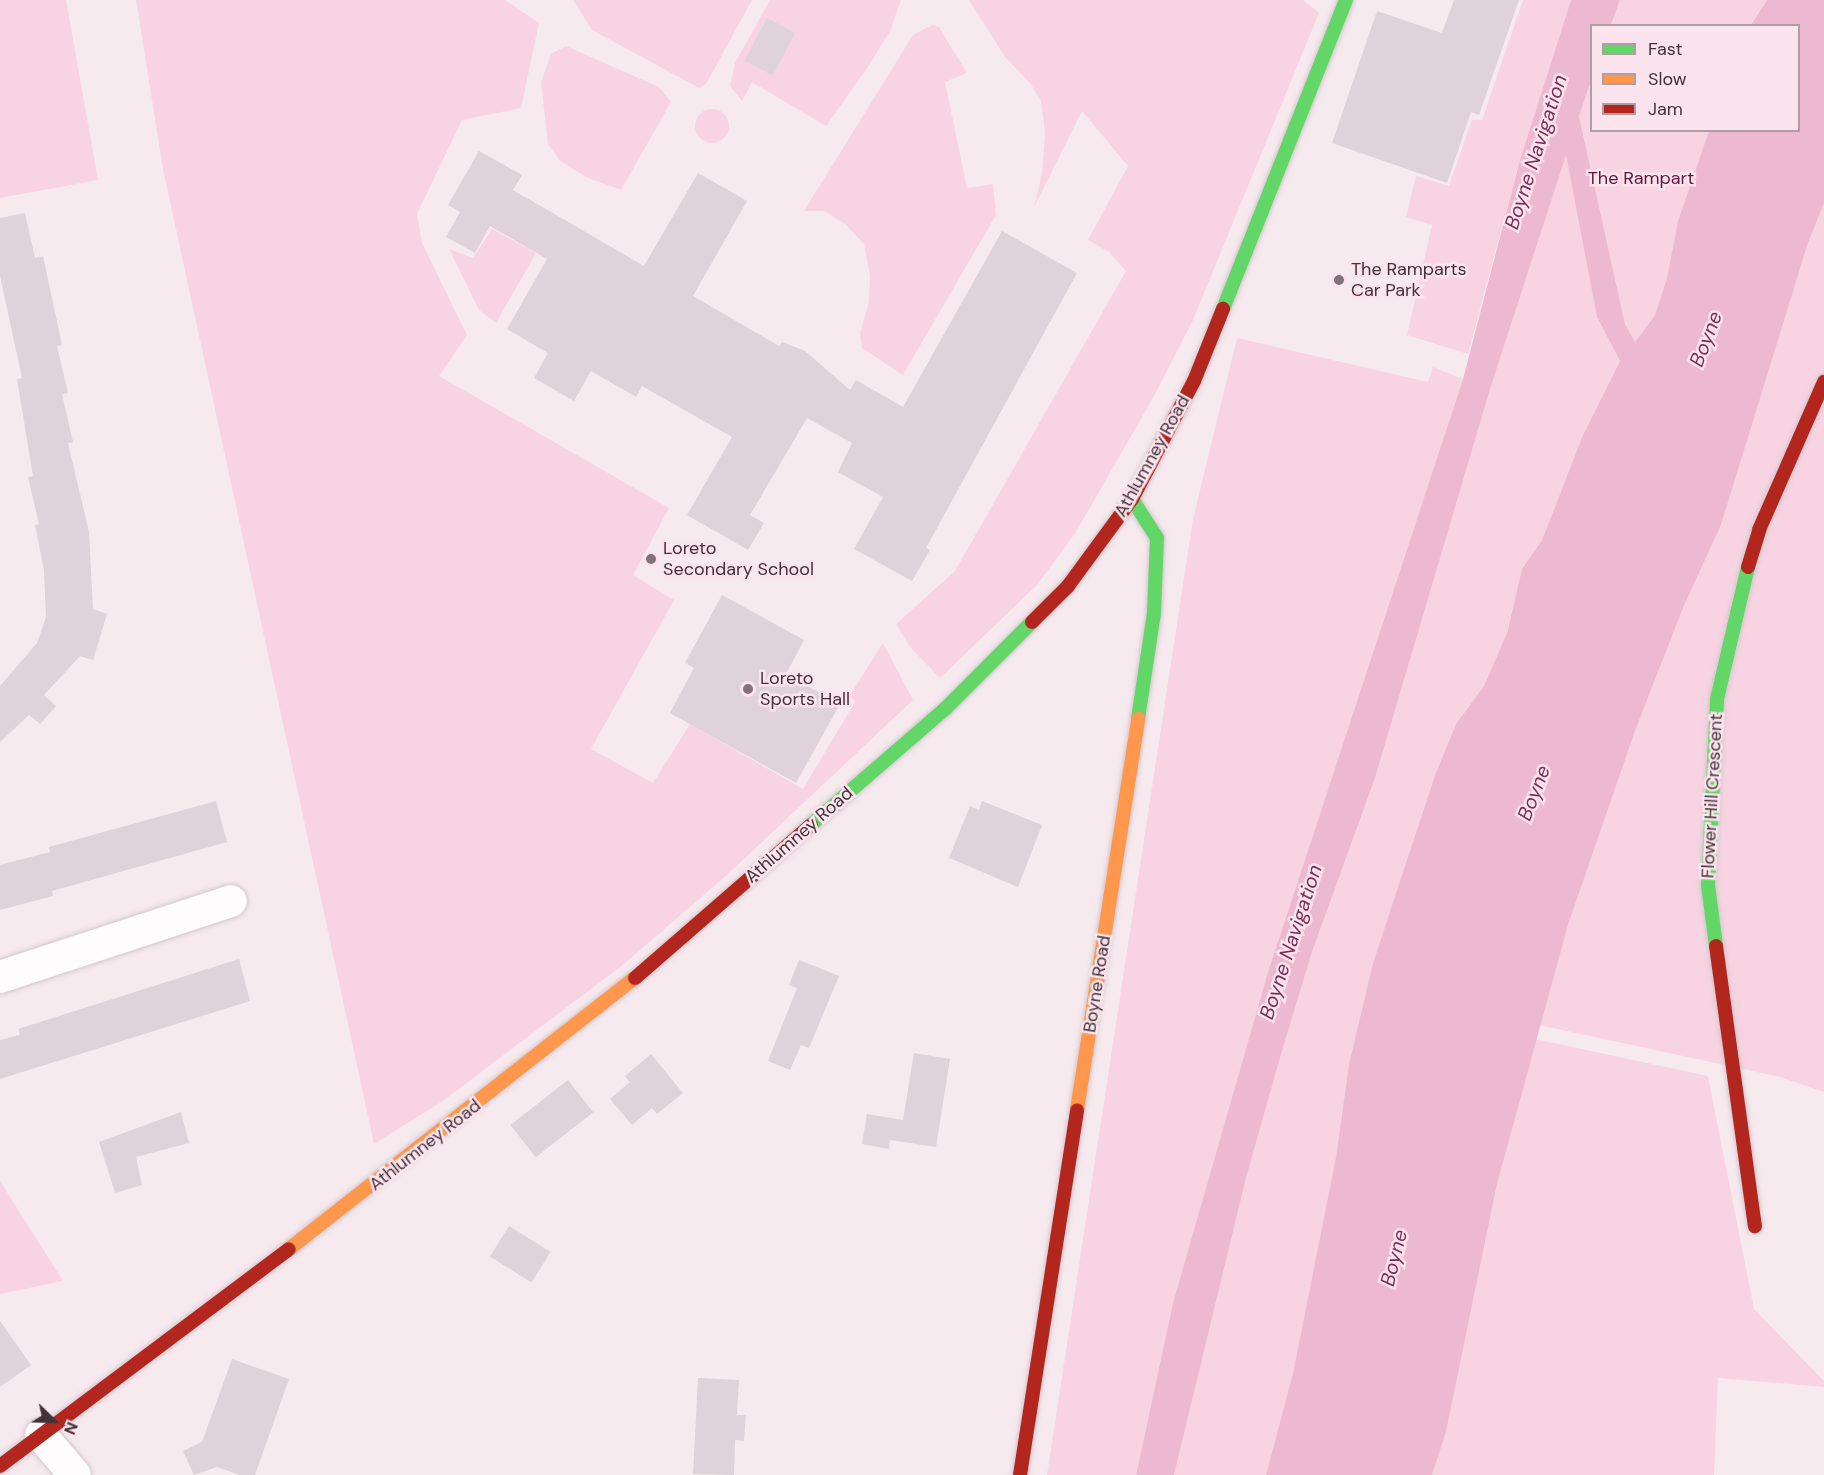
<!DOCTYPE html>
<style>
body{margin:0}
#map{position:relative;width:1824px;height:1475px;overflow:hidden;background:#f6eaef;font-family:"DM Sans",sans-serif}
div>[style]{position:absolute}
.green>*{inset:0;background:#f8d4e3}
.round{border-radius:50%}
.water>*{inset:0;background:#edb9d0}
.building>*{inset:0;background:#dfd2d8;transform-origin:0 0}
.roads{filter:drop-shadow(0 0 2px #d4c7cd) drop-shadow(0 0 2px #d4c7cd)}
.street>*{height:32px;margin:-16px;padding:0 16px;transform-origin:16px;border-radius:16px;background:#fefcfd}
.fast>*{height:14px;margin:-7px;padding:0 7px;transform-origin:7px;border-radius:7px;background:#63d668}
.slow>*{height:14px;margin:-7px;padding:0 7px;transform-origin:7px;border-radius:7px;background:#ff974d}
.jam>*{height:14px;margin:-7px;padding:0 7px;transform-origin:7px;border-radius:7px;background:#b3261e}
.dots>*{width:16px;height:16px;translate:-50% -50%;box-sizing:border-box;border:3px solid #fce4ee;border-radius:50%}
span{translate:-50% -50%;white-space:nowrap;text-align:center;line-height:1.15;-webkit-text-stroke:5px #fce4ee;paint-order:stroke}
.park-label{font-size:18px;color:#611340}
.poi-label{font-size:18px;color:#413238}
.left{translate:0 -50%;text-align:left}
.street-label{font-size:18px;color:#413238}
.water-label{font-size:20px;color:#7c2c57;font-style:italic}
.legend{position:absolute;left:1590px;top:24px;width:210px;height:108px;box-sizing:border-box;background:#fce4ee;border:2px solid #b19da5;margin:0;padding:8px 10px;list-style:none;font-size:18px;color:#413238}
.legend li{display:flex;align-items:center;gap:12px;height:30px}
.legend b{width:30px;border:2px solid #b19da5}
.north{position:absolute;left:24px;top:1391px;width:60px;height:60px;-webkit-text-stroke:4px #fce4ee;paint-order:stroke;rotate:113deg;font-size:16px;font-weight:700;line-height:24px;text-align:center;color:#413238}
.north::after{content:'';display:block;margin:auto;width:21px;height:27px;background:#413238;clip-path:polygon(50% 0,100% 100%,50% 72%,0 100%)}
</style>
<div id="map">
<div class="green">
<i style="clip-path:polygon(0 0,66px 0,98px 180px,0 198px)"></i>
<i style="clip-path:polygon(136px 0,505px 0,539px 23px,521px 108px,462px 120px,417px 214px,422px 243px,467px 335px,439px 376px,669px 508px,633px 575px,674px 600px,591px 749px,653px 783px,690px 724px,803px 789px,855px 702px,850px 695px,883px 643px,913px 700px,728px 874px,624px 964px,443px 1101px,374px 1144px,163px 169px)"></i>
<i style="clip-path:polygon(573px 0,752px 0,706px 84px,699px 88px,592px 30px)"></i>
<i style="clip-path:polygon(770px 0,901px 0,890px 31px,870px 64px,826px 126px,752px 82px,742px 101px,730px 86px,735px 63px)"></i>
<i style="clip-path:polygon(969px 0,1303px 0,1319px 13px,1193px 320px,1153px 398px,1076px 532px,1037px 585px,940px 678px,910px 647px,896px 624px,955px 571px,1126px 271px,1109px 252px,1088px 240px,1128px 166px,1082px 111px,1034px 207px,1042px 174px,1045px 133px,1041px 101px,1030px 83px,1005px 57px)"></i>
<i style="clip-path:polygon(1523px 0,1571px 0,1520px 160px,1468px 354px,1407px 335px,1432px 225px,1406px 217px,1416px 176px,1449px 186px,1472px 120px,1482px 120px)"></i>
<i style="clip-path:polygon(1620px 0,1767px 0,1751px 25px,1611px 26px)"></i>
<i style="clip-path:polygon(932px 25px,939px 27px,967px 73px,945px 82px,967px 188px,993px 184px,996px 215px,903px 375px,862px 348px,860px 333px,869px 302px,870px 276px,864px 244px,845px 224px,824px 211px,804px 211px,913px 35px)"></i>
<i style="clip-path:polygon(566px 46px,659px 87px,671px 102px,621px 190px,586px 177px,560px 161px,548px 144px,541px 82px,551px 54px)"></i>
<i style="clip-path:polygon(1591px 81px,1592px 130px,1709px 131px,1678px 221px,1667px 278px,1655px 315px,1635px 342px,1625px 324px,1579px 116px)"></i>
<i class="round" style="left:695px;top:109px;width:34px;height:34px"></i>
<i style="clip-path:polygon(1566px 153px,1597px 317px,1620px 361px,1583px 435px,1542px 540px,1522px 569px,1506px 636px,1484px 686px,1456px 724px,1435px 775px,1373px 963px,1349px 1064px,1336px 1157px,1293px 1373px,1266px 1475px,1174px 1475px,1246px 1178px,1282px 1051px,1312px 952px,1375px 778px,1491px 386px)"></i>
<i style="clip-path:polygon(1824px 203px,1824px 1092px,1780px 1077px,1539px 1025px,1568px 925px,1635px 731px,1683px 608px,1721px 525px,1808px 243px)"></i>
<i style="clip-path:polygon(492px 229px,536px 253px,496px 323px,479px 310px,449px 249px,473px 258px)"></i>
<i style="clip-path:polygon(1237px 338px,1428px 382px,1433px 367px,1463px 379px,1268px 972px,1173px 1303px,1136px 1475px,1047px 1475px,1193px 519px)"></i>
<i style="clip-path:polygon(1535px 1039px,1708px 1076px,1754px 1309px,1824px 1381px,1824px 1387px,1718px 1378px,1714px 1475px,1432px 1475px,1446px 1432px,1497px 1184px)"></i>
<i style="clip-path:polygon(0 1181px,63px 1281px,0 1294px)"></i>
</div>
<div class="water">
<i style="clip-path:polygon(1571px 0,1620px 0,1611px 25px,1592px 26px,1591px 81px,1579px 116px,1625px 324px,1635px 342px,1655px 315px,1667px 278px,1678px 221px,1709px 131px,1798px 130px,1798px 26px,1751px 25px,1767px 0,1824px 0,1824px 203px,1808px 243px,1721px 525px,1683px 608px,1635px 731px,1568px 925px,1497px 1184px,1446px 1432px,1432px 1475px,1266px 1475px,1293px 1373px,1336px 1157px,1349px 1064px,1373px 963px,1435px 775px,1456px 724px,1484px 686px,1507px 633px,1522px 569px,1542px 540px,1583px 435px,1620px 361px,1597px 317px,1566px 155px,1491px 386px,1375px 778px,1312px 952px,1282px 1051px,1246px 1178px,1174px 1475px,1136px 1475px,1173px 1303px,1268px 972px,1463px 379px,1520px 160px)"></i>
</div>
<div class="building">
<i style="clip-path:polygon(1454px 0,1519px 0,1479px 115px,1471px 112px,1447px 183px,1332px 143px,1377px 11px,1442px 33px)"></i>
<i style="left:767px;top:18px;width:32px;height:48px;rotate:28deg"></i>
<i style="clip-path:polygon(479px 151px,522px 175px,513px 190px,644px 266px,698px 173px,747px 201px,693px 296px,779px 346px,782px 342px,805px 351px,850px 390px,856px 380px,903px 407px,1002px 231px,1077px 273px,926px 548px,930px 550px,912px 581px,854px 549px,883px 497px,838px 472px,852px 443px,807px 418px,750px 515px,764px 523px,748px 550px,687px 515px,732px 437px,642px 386px,636px 397px,591px 371px,574px 401px,534px 378px,548px 353px,507px 329px,547px 259px,490px 226px,475px 253px,446px 237px,460px 212px,448px 205px)"></i>
<i style="clip-path:polygon(25px 213px,35px 258px,43px 256px,62px 345px,57px 346px,68px 393px,62px 394px,73px 442px,68px 443px,89px 532px,93px 609px,107px 614px,93px 660px,80px 656px,44px 695px,56px 706px,40px 724px,29px 715px,0 742px,0 686px,37px 643px,46px 617px,44px 570px,35px 525px,39px 524px,28px 477px,33px 476px,17px 379px,22px 378px,0 276px,0 218px)"></i>
<i style="clip-path:polygon(722px 595px,804px 640px,786px 674px,840px 704px,796px 783px,670px 713px,694px 668px,685px 663px)"></i>
<i style="clip-path:polygon(216px 801px,227px 842px,52px 891px,53px 896px,0 910px,0 865px,50px 852px,49px 847px)"></i>
<i style="clip-path:polygon(982px 801px,1042px 825px,1018px 887px,949px 858px,970px 806px,979px 810px)"></i>
<i style="clip-path:polygon(239px 959px,250px 1001px,0 1079px,0 1040px,20px 1035px,18px 1029px)"></i>
<i style="clip-path:polygon(799px 960px,839px 976px,809px 1048px,801px 1045px,790px 1070px,768px 1061px,797px 988px,789px 985px)"></i>
<i style="clip-path:polygon(914px 1053px,950px 1059px,936px 1147px,890px 1140px,889px 1149px,862px 1144px,867px 1114px,903px 1120px)"></i>
<i style="clip-path:polygon(651px 1054px,683px 1093px,657px 1114px,652px 1108px,632px 1125px,610px 1099px,630px 1082px,625px 1076px)"></i>
<i style="left:568px;top:1080px;width:41px;height:73px;rotate:52deg"></i>
<i style="clip-path:polygon(181px 1112px,189px 1143px,136px 1157px,142px 1185px,115px 1193px,99px 1142px)"></i>
<i style="left:509px;top:1226px;width:49px;height:36px;rotate:32deg"></i>
<i style="clip-path:polygon(0 1321px,31px 1365px,0 1387px)"></i>
<i style="clip-path:polygon(232px 1359px,289px 1379px,255px 1475px,240px 1475px,217px 1467px,194px 1475px,183px 1451px,202px 1442px)"></i>
<i style="clip-path:polygon(698px 1378px,739px 1380px,737px 1415px,746px 1415px,744px 1441px,735px 1440px,734px 1475px,693px 1474px)"></i>
</div>
<div class="roads">
<div class="street">
<i style="left:0;top:977px;width:243px;rotate:-18.2deg"></i>
<i style="left:41px;top:1435px;width:52px;rotate:49.6deg"></i>
</div>
<div class="fast">
<i style="left:1223px;top:309px;width:333px;rotate:-68.3deg"></i>
<i style="left:1132px;top:499px;width:46px;rotate:57.3deg"></i>
<i style="left:1157px;top:538px;width:75px;rotate:92.3deg"></i>
<i style="left:1154px;top:613px;width:107px;rotate:98.6deg"></i>
<i style="left:811px;top:825px;width:177px;rotate:-40.9deg"></i>
<i style="left:945px;top:709px;width:123px;rotate:-45deg"></i>
<i style="left:1716px;top:946px;width:62px;rotate:-97.5deg"></i>
<i style="left:1708px;top:885px;width:186px;rotate:-87.2deg"></i>
<i style="left:1717px;top:699px;width:136px;rotate:-76.8deg"></i>
</div>
<div class="slow">
<i style="left:1077px;top:1110px;width:396px;rotate:-81.1deg"></i>
<i style="left:289px;top:1249px;width:439px;rotate:-38.1deg"></i>
</div>
<div class="jam">
<i style="left:1748px;top:567px;width:39px;rotate:-73deg"></i>
<i style="left:1759px;top:530px;width:162px;rotate:-66.3deg"></i>
<i style="left:1032px;top:622px;width:51px;rotate:-45deg"></i>
<i style="left:1068px;top:586px;width:108px;rotate:-53.7deg"></i>
<i style="left:1132px;top:499px;width:133px;rotate:-62.3deg"></i>
<i style="left:1194px;top:381px;width:78px;rotate:-68.1deg"></i>
<i style="left:1716px;top:946px;width:283px;rotate:82.1deg"></i>
<i style="left:635px;top:978px;width:233px;rotate:-41deg"></i>
<i style="left:0;top:1466px;width:361px;rotate:-36.9deg"></i>
<i style="left:1020px;top:1475px;width:369px;rotate:-81.1deg"></i>
</div>
</div>
<div class="dots">
<i style="left:1339px;top:280px;background:#807278"></i>
<i style="left:651px;top:559px;background:#807278"></i>
<i style="left:748px;top:689px;background:#807278"></i>
</div>
<div class="park-label">
<span style="left:1641px;top:178px">The Rampart</span>
</div>
<div class="poi-label">
<span class="left" style="left:1351px;top:280px">The Ramparts<br>Car Park</span>
<span class="left" style="left:663px;top:559px">Loreto<br>Secondary School</span>
<span class="left" style="left:760px;top:689px">Loreto<br>Sports Hall</span>
</div>
<div class="street-label">
<span style="left:1152px;top:456px;rotate:-61deg">Athlumney Road</span>
<span style="left:1712px;top:796px;rotate:-87deg">Flower Hill Crescent</span>
<span style="left:799px;top:835px;rotate:-41deg">Athlumney Road</span>
<span style="left:1097px;top:984px;rotate:-81deg">Boyne Road</span>
<span style="left:425px;top:1145px;rotate:-38deg">Athlumney Road</span>
</div>
<div class="water-label">
<span style="left:1536px;top:152px;rotate:-72deg">Boyne Navigation</span>
<span style="left:1706px;top:339px;rotate:-69deg">Boyne</span>
<span style="left:1534px;top:793px;rotate:-69deg">Boyne</span>
<span style="left:1291px;top:942px;rotate:-72deg">Boyne Navigation</span>
<span style="left:1394px;top:1258px;rotate:-76deg">Boyne</span>
</div>
<ul class="legend">
<li><b style="height:8px;background:#63d668"></b>Fast</li>
<li><b style="height:8px;background:#ff974d"></b>Slow</li>
<li><b style="height:8px;background:#b3261e"></b>Jam</li>
</ul>
<div class="north">N</div>
</div>
